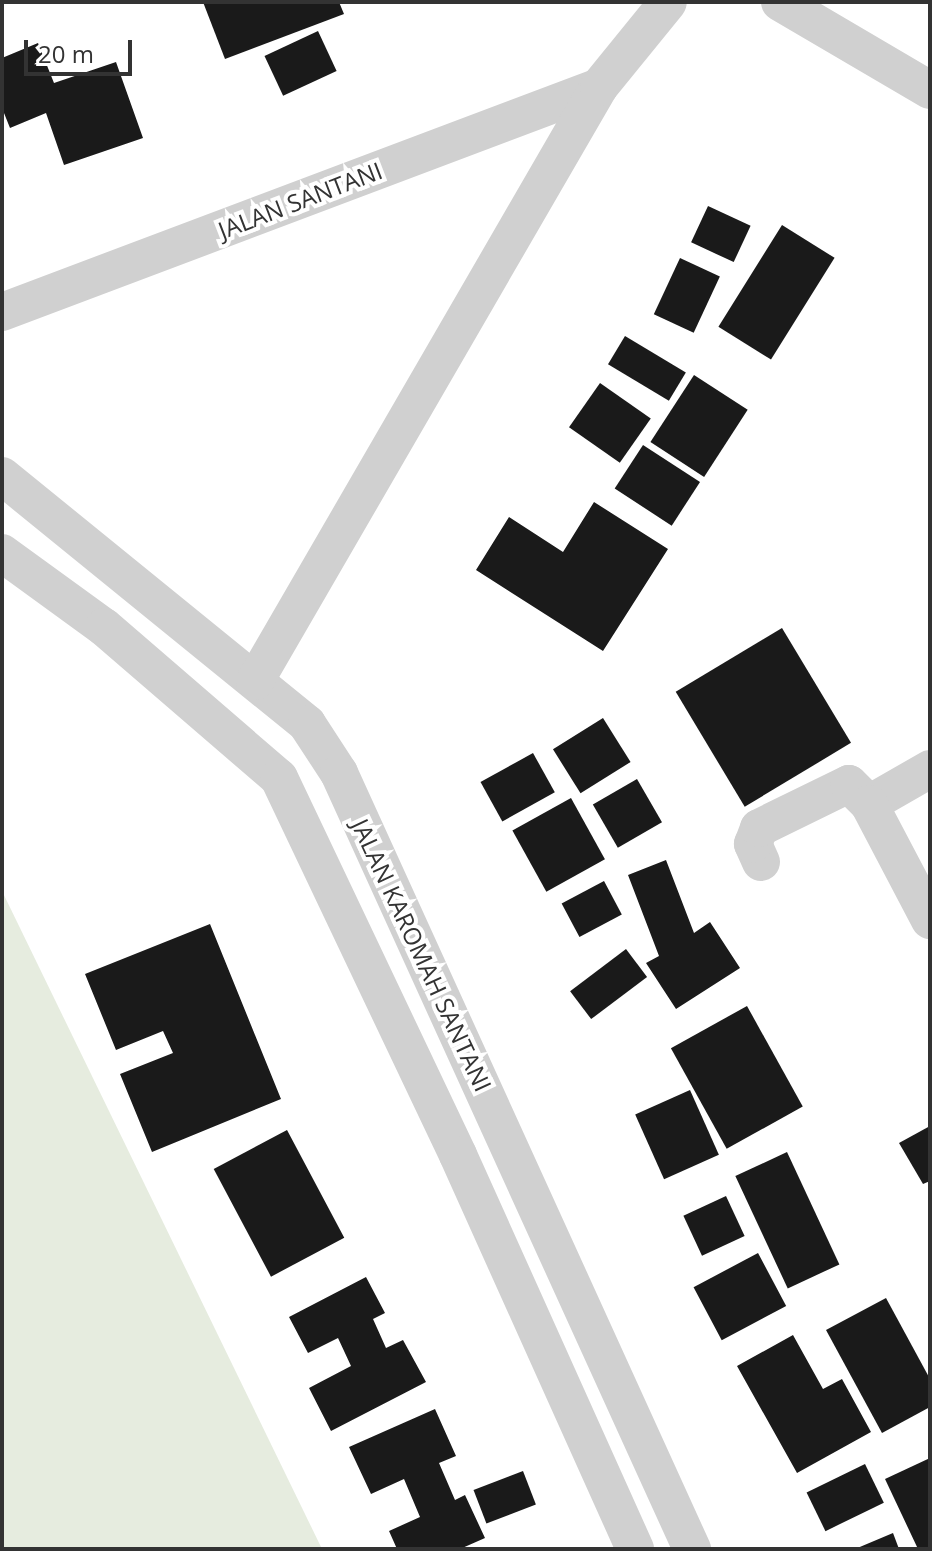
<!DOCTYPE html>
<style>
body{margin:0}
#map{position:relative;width:932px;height:1551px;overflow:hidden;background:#fff;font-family:"Open Sans",sans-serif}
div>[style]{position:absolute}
.green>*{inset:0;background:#e6ecdf}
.building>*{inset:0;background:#1a1a1a;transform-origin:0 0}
.minor>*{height:38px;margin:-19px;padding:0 19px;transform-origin:19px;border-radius:19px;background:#d0d0d0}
span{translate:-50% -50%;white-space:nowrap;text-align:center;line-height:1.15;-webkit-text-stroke:8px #fff;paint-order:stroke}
.street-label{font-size:24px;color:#333}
.frame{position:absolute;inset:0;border:4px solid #333;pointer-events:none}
.scale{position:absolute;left:24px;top:40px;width:108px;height:36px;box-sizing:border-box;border:4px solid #333;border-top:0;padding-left:10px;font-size:24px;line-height:28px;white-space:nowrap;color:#333;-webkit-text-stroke:6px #fff;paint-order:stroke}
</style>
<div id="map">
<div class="green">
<i style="clip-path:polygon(2px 891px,322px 1549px,2px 1549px)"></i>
</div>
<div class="building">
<i style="clip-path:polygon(203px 2px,339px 2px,344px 14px,225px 59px)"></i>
<i style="left:318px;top:31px;width:44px;height:59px;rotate:65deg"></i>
<i style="clip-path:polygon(38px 43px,54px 83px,116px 62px,143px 138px,64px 165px,46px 113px,10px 128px,2px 108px,2px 58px)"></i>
<i style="left:708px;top:206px;width:47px;height:40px;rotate:25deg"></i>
<i style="left:782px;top:225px;width:62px;height:120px;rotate:32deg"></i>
<i style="left:680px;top:258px;width:44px;height:62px;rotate:25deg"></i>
<i style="left:625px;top:336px;width:71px;height:33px;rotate:31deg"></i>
<i style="left:694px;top:375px;width:64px;height:80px;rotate:33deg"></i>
<i style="left:600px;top:383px;width:62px;height:54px;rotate:35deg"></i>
<i style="left:643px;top:445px;width:68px;height:52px;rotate:33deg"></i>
<i style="clip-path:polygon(594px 502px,668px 549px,603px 651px,476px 570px,509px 517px,563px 552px)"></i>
<i style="left:782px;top:628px;width:134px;height:124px;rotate:59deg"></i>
<i style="left:603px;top:718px;width:52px;height:59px;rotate:58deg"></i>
<i style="left:533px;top:753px;width:45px;height:60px;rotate:61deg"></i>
<i style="left:637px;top:779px;width:50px;height:51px;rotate:60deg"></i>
<i style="left:571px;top:798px;width:70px;height:67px;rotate:61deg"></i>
<i style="clip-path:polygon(666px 860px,694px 933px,710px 922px,740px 968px,676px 1009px,646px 963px,659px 956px,628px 875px)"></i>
<i style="left:604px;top:881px;width:38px;height:48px;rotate:62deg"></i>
<i style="clip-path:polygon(210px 924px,281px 1099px,152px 1152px,120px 1074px,173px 1053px,163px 1031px,116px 1050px,85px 974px)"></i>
<i style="left:626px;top:949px;width:35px;height:70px;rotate:53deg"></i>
<i style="left:747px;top:1006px;width:115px;height:87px;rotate:61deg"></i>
<i style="left:690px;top:1090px;width:71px;height:60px;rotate:66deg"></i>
<i style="clip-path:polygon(930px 1126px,930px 1181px,923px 1184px,899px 1143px)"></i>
<i style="left:287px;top:1130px;width:122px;height:83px;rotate:62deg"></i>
<i style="left:787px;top:1152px;width:124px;height:57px;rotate:65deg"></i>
<i style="left:726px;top:1196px;width:44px;height:47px;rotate:65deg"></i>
<i style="left:758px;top:1253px;width:60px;height:73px;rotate:62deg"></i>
<i style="clip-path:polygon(366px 1277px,385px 1313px,373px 1319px,386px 1348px,403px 1340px,426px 1382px,331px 1431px,309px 1388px,351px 1366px,338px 1338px,308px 1353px,289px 1317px)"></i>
<i style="clip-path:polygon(886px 1298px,930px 1379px,930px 1407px,882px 1433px,826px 1330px)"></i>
<i style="clip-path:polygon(793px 1335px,823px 1389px,842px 1379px,871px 1432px,797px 1473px,737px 1366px)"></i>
<i style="clip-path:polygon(435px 1409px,456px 1456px,439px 1463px,455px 1500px,465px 1495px,485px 1538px,460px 1549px,397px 1549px,389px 1531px,420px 1517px,404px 1479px,371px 1494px,349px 1447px)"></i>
<i style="clip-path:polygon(930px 1458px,930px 1549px,918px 1549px,885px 1479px)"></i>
<i style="left:865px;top:1464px;width:43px;height:65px;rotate:64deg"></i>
<i style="left:523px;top:1471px;width:36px;height:53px;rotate:69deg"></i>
<i style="clip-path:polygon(893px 1533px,899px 1549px,855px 1549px)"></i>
</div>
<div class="minor">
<i style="left:780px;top:2px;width:174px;rotate:30.4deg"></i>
<i style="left:2px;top:312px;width:638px;rotate:-20.65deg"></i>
<i style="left:2px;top:476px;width:393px;rotate:39.1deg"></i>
<i style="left:307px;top:724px;width:59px;rotate:56.9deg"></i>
<i style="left:339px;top:773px;width:853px;rotate:65.54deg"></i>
<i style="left:2px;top:553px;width:126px;rotate:36deg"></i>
<i style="left:104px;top:627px;width:231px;rotate:40.8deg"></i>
<i style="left:279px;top:778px;width:417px;rotate:64.6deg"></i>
<i style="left:458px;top:1155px;width:432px;rotate:65.8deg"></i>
<i style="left:255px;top:681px;width:686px;rotate:-59.92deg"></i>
<i style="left:599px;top:87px;width:109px;rotate:-50.9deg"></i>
<i style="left:869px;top:804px;width:70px;rotate:-29.8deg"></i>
<i style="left:761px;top:862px;width:20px;rotate:-114deg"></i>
<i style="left:753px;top:844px;width:17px;rotate:-69deg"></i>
<i style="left:759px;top:828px;width:100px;rotate:-26.1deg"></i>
<i style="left:849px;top:784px;width:28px;rotate:45deg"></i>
<i style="left:869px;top:804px;width:131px;rotate:62.3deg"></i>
</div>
<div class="street-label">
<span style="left:300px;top:200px;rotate:-21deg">JALAN SANTANI</span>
<span style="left:422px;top:955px;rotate:65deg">JALAN KAROMAH SANTANI</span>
</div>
<div class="frame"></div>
<div class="scale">20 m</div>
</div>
